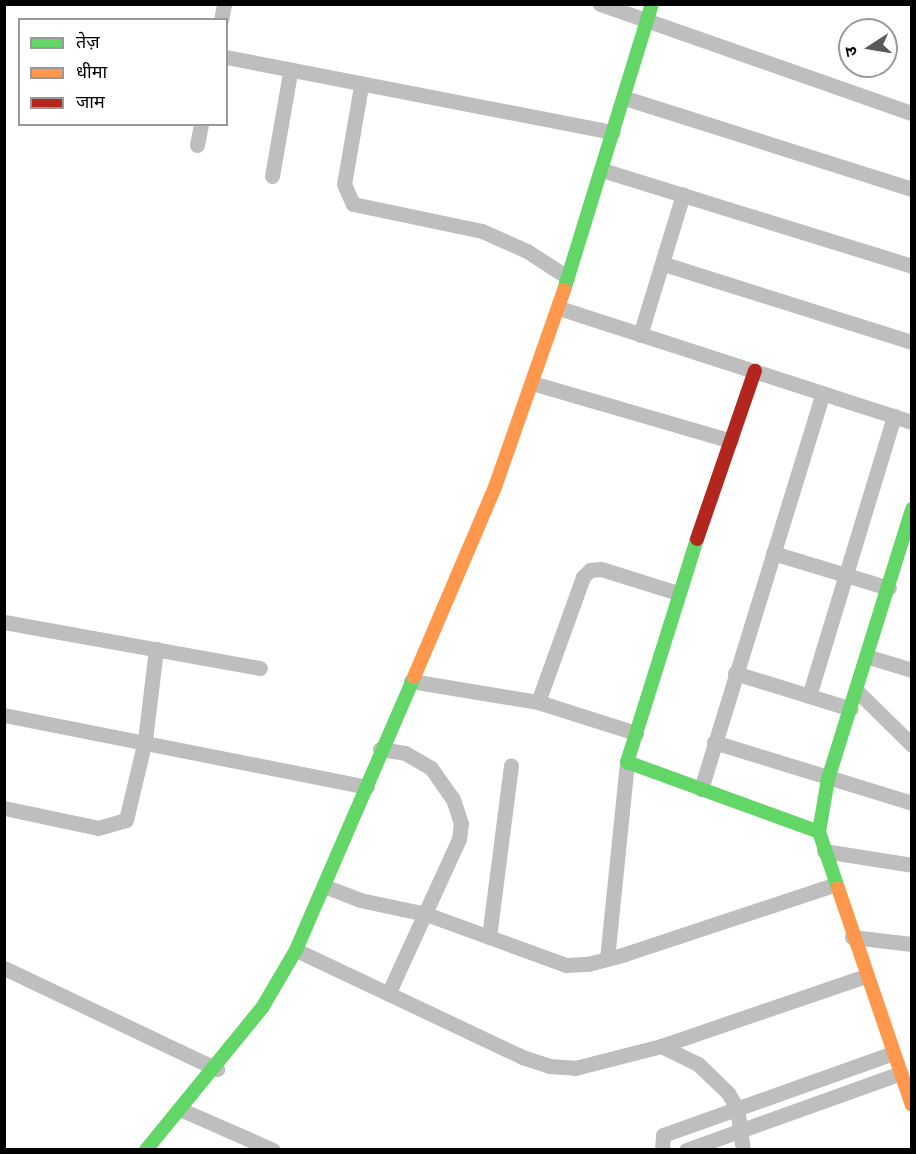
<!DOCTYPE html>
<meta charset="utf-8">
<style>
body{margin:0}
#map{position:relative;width:916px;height:1154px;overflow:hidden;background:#fff;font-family:Overpass,"Noto Sans Devanagari",sans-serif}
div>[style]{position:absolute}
.street>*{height:15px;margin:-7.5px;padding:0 7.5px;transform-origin:7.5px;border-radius:7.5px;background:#bebebe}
.fast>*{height:14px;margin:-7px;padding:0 7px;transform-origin:7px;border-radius:7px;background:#63d668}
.slow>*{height:14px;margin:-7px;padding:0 7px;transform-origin:7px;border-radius:7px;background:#ff974d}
.jam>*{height:14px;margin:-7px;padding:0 7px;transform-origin:7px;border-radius:7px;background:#b3261e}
span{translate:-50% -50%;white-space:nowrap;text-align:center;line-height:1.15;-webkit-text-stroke:6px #fff;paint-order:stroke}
.frame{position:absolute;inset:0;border:6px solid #000;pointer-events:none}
.legend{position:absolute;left:18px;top:18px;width:210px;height:108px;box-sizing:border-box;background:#fff;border:2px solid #999;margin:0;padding:8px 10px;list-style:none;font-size:18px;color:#000}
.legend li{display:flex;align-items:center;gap:12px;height:30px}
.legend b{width:30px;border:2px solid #999}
.north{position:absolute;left:838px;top:18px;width:60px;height:60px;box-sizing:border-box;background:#fff;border:2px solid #999;border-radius:50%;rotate:258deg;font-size:16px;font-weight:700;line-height:24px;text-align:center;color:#000}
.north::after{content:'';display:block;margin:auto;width:21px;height:27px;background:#595959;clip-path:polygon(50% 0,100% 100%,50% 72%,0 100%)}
</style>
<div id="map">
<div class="street">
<i style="left:600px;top:4px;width:330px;rotate:19.3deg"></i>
<i style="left:221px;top:20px;width:16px;rotate:-79deg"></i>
<i style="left:226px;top:57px;width:394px;rotate:11deg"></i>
<i style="left:361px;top:86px;width:99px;rotate:99.8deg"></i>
<i style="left:344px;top:184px;width:22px;rotate:66deg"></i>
<i style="left:353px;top:204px;width:132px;rotate:11.8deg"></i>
<i style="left:482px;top:231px;width:49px;rotate:24deg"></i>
<i style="left:527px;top:251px;width:48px;rotate:33deg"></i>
<i style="left:625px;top:98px;width:301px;rotate:17.6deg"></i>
<i style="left:197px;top:145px;width:21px;rotate:-79deg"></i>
<i style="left:602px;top:170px;width:325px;rotate:17.2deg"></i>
<i style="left:272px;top:176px;width:105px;rotate:-80.1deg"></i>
<i style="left:664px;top:264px;width:260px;rotate:17.5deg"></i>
<i style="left:559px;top:308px;width:371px;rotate:17.9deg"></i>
<i style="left:640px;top:335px;width:147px;rotate:-73deg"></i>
<i style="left:532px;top:383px;width:207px;rotate:16.2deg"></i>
<i style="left:773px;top:553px;width:121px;rotate:16.8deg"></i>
<i style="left:4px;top:622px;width:260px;rotate:10.2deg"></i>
<i style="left:869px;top:657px;width:45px;rotate:16.8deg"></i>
<i style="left:735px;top:673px;width:121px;rotate:17.2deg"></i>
<i style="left:411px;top:681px;width:129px;rotate:9.4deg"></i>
<i style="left:538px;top:702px;width:103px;rotate:17.6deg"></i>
<i style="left:858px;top:692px;width:76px;rotate:44.5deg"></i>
<i style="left:809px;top:696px;width:293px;rotate:-73.1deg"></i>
<i style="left:538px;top:702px;width:133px;rotate:-70.2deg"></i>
<i style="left:583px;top:577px;width:10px;rotate:-45deg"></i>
<i style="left:590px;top:570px;width:11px;rotate:-5deg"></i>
<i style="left:601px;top:569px;width:81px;rotate:17.3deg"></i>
<i style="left:4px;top:715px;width:370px;rotate:11.2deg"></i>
<i style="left:714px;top:742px;width:207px;rotate:17.1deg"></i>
<i style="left:380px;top:749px;width:25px;rotate:9deg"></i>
<i style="left:405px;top:753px;width:30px;rotate:30deg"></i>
<i style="left:431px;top:768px;width:38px;rotate:55deg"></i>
<i style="left:453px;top:799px;width:25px;rotate:72deg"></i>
<i style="left:461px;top:823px;width:16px;rotate:97deg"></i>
<i style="left:459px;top:839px;width:170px;rotate:114.6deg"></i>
<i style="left:701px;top:789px;width:414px;rotate:-72.9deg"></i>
<i style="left:4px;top:808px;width:96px;rotate:12deg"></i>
<i style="left:98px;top:828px;width:29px;rotate:-16deg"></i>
<i style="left:126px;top:820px;width:82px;rotate:-76.6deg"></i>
<i style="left:145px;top:740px;width:92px;rotate:-83.1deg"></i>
<i style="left:824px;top:851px;width:89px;rotate:9deg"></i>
<i style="left:324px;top:886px;width:39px;rotate:21deg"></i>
<i style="left:360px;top:900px;width:67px;rotate:12deg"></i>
<i style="left:426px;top:914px;width:149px;rotate:20deg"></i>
<i style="left:566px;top:965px;width:22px;rotate:-3deg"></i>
<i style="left:588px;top:964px;width:38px;rotate:-15deg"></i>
<i style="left:625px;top:954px;width:220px;rotate:-18.3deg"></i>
<i style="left:489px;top:937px;width:173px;rotate:-82.7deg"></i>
<i style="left:852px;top:937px;width:60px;rotate:6.7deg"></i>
<i style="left:296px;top:950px;width:250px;rotate:25.3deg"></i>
<i style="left:522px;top:1057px;width:28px;rotate:18deg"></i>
<i style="left:549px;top:1066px;width:26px;rotate:4deg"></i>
<i style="left:575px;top:1068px;width:89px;rotate:-14.3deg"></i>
<i style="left:661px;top:1046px;width:216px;rotate:-18.9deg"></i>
<i style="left:607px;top:959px;width:198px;rotate:-84.2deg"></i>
<i style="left:4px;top:968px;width:236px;rotate:25.4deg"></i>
<i style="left:661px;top:1046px;width:41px;rotate:25.9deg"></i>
<i style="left:698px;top:1064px;width:42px;rotate:44deg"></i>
<i style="left:728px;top:1093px;width:17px;rotate:59deg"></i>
<i style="left:737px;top:1108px;width:42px;rotate:81.9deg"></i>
<i style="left:182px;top:1110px;width:99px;rotate:23.7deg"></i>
<i style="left:662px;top:1150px;width:15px;rotate:-86deg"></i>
<i style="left:663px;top:1135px;width:244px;rotate:-19.6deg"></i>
<i style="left:686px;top:1150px;width:228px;rotate:-19.7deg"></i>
</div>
<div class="fast">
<i style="left:564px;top:290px;width:299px;rotate:-72.9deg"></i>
<i style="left:697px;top:539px;width:234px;rotate:107.4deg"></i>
<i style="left:627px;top:762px;width:204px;rotate:20deg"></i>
<i style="left:838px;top:888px;width:59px;rotate:-108.7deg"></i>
<i style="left:819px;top:832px;width:54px;rotate:-80.4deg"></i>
<i style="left:828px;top:779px;width:283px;rotate:-72.7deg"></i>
<i style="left:146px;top:1150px;width:183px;rotate:-50.8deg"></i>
<i style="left:262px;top:1008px;width:67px;rotate:-59.6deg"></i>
<i style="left:296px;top:950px;width:297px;rotate:-66.6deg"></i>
</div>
<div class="slow">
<i style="left:414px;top:677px;width:207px;rotate:-66.9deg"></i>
<i style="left:495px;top:487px;width:209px;rotate:-70.7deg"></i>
<i style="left:838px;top:888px;width:229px;rotate:71.2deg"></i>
</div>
<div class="jam">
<i style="left:697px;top:539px;width:178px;rotate:-71deg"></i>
</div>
<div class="frame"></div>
<ul class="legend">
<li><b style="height:8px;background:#63d668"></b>तेज़</li>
<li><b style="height:8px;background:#ff974d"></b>धीमा</li>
<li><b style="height:8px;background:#b3261e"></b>जाम</li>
</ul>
<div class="north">उ</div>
</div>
